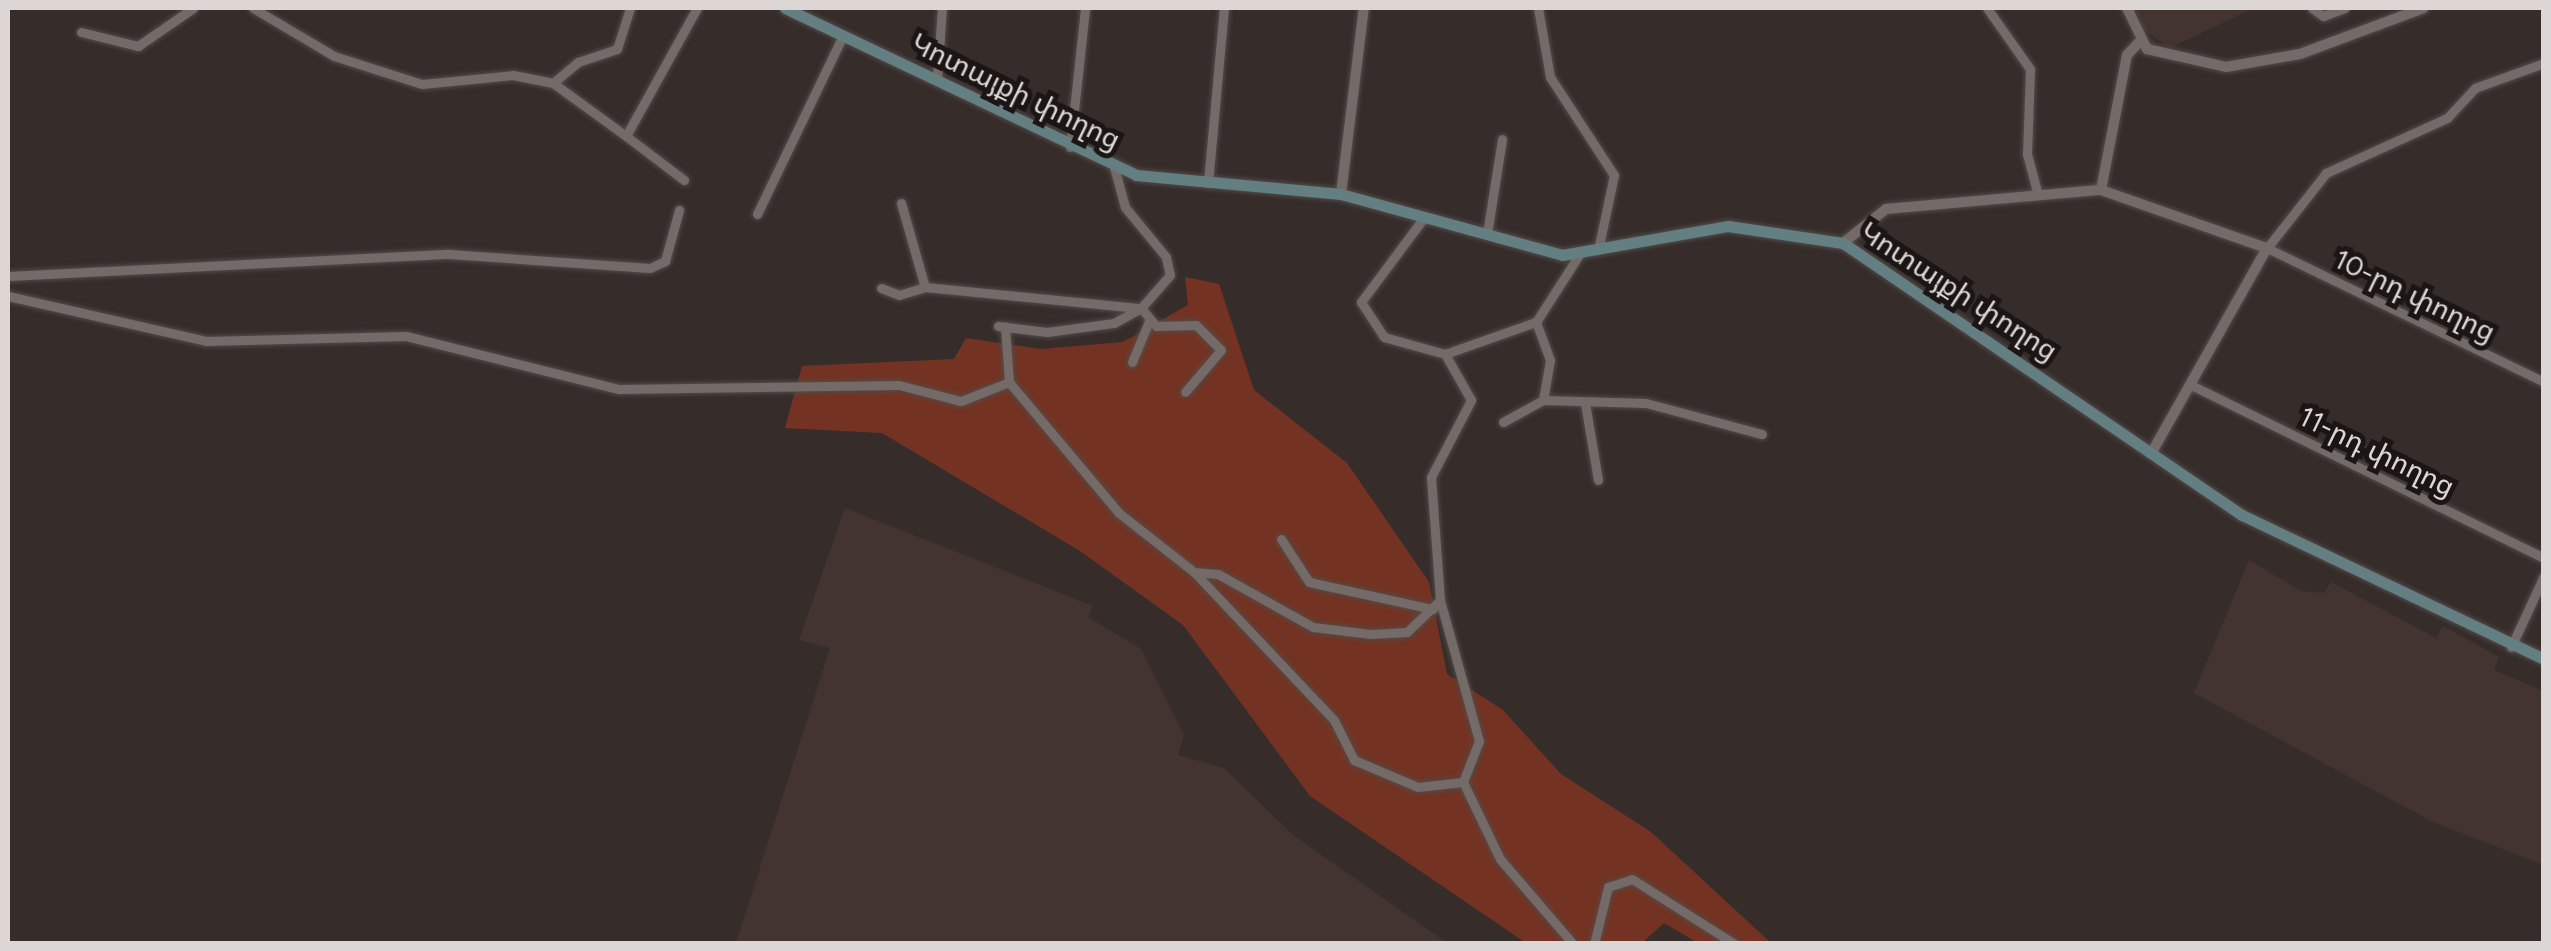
<!DOCTYPE html>
<meta charset="utf-8">
<style>
body{margin:0}
#map{position:relative;width:2551px;height:951px;overflow:hidden;background:#362d2b;font-family:Figtree,"Noto Sans Armenian",sans-serif}
div>[style]{position:absolute}
.built>*{inset:0;background:#43342f}
.green>*{inset:0;background:#743322}
.roads{filter:drop-shadow(0 0 2px #524b49) drop-shadow(0 0 2px #524b49)}
.minor>*{height:9px;margin:-4.5px;padding:0 4.5px;transform-origin:4.5px;border-radius:4.5px;background:#746a67}
.tertiary>*{height:10px;margin:-5px;padding:0 5px;transform-origin:5px;border-radius:5px;background:#746a67}
.secondary>*{height:11px;margin:-5.5px;padding:0 5.5px;transform-origin:5.5px;border-radius:5.5px;background:#637f81}
span{translate:-50% -50%;white-space:nowrap;text-align:center;line-height:1.15;-webkit-text-stroke:10px #1b1615;paint-order:stroke}
.street-label{font-size:28px;color:#dcd6d4}
.frame{position:absolute;inset:0;border:10px solid #dcd6d4;pointer-events:none}
</style>
<div id="map">
<div class="built">
<i style="clip-path:polygon(2135px 8px,2254px 8px,2170px 48px,2144px 30px)"></i>
<i style="clip-path:polygon(845px 508px,1093px 606px,1088px 617px,1141px 649px,1184px 735px,1178px 755px,1224px 768px,1293px 835px,1447px 943px,736px 943px,830px 648px,799px 640px)"></i>
<i style="clip-path:polygon(2249px 560px,2301px 591px,2324px 593px,2331px 582px,2436px 638px,2443px 626px,2499px 657px,2494px 670px,2543px 691px,2543px 865px,2431px 821px,2194px 693px)"></i>
</div>
<div class="green">
<i style="clip-path:polygon(1185px 277px,1219px 284px,1254px 390px,1347px 463px,1429px 582px,1447px 674px,1503px 710px,1561px 774px,1651px 832px,1771px 943px,1698px 943px,1664px 923px,1642px 943px,1526px 943px,1310px 796px,1183px 625px,1080px 551px,882px 433px,785px 428px,802px 366px,954px 359px,966px 338px,1041px 349px,1123px 342px,1188px 305px)"></i>
</div>
<div class="roads">
<div class="minor">
<i style="left:253px;top:8px;width:94px;rotate:30.7deg"></i>
<i style="left:334px;top:56px;width:92px;rotate:17.7deg"></i>
<i style="left:422px;top:84px;width:91px;rotate:-5.6deg"></i>
<i style="left:513px;top:75px;width:41px;rotate:11.3deg"></i>
<i style="left:553px;top:83px;width:33px;rotate:-40deg"></i>
<i style="left:578px;top:62px;width:41px;rotate:-18.4deg"></i>
<i style="left:617px;top:49px;width:43px;rotate:-72.4deg"></i>
<i style="left:1538px;top:8px;width:70px;rotate:80.1deg"></i>
<i style="left:1550px;top:77px;width:117px;rotate:56.9deg"></i>
<i style="left:1614px;top:175px;width:77px;rotate:102deg"></i>
<i style="left:1987px;top:8px;width:75px;rotate:54.8deg"></i>
<i style="left:2030px;top:69px;width:85px;rotate:92deg"></i>
<i style="left:2027px;top:154px;width:39px;rotate:75deg"></i>
<i style="left:2312px;top:8px;width:14px;rotate:36deg"></i>
<i style="left:2323px;top:16px;width:23px;rotate:-20deg"></i>
<i style="left:81px;top:32px;width:59px;rotate:13.8deg"></i>
<i style="left:138px;top:46px;width:67px;rotate:-34.6deg"></i>
<i style="left:2544px;top:63px;width:73px;rotate:160.1deg"></i>
<i style="left:2475px;top:88px;width:41px;rotate:133deg"></i>
<i style="left:2447px;top:118px;width:133px;rotate:155.6deg"></i>
<i style="left:2326px;top:173px;width:95px;rotate:128.2deg"></i>
<i style="left:2267px;top:248px;width:308px;rotate:25.8deg"></i>
<i style="left:937px;top:79px;width:71px;rotate:-86deg"></i>
<i style="left:553px;top:83px;width:90px;rotate:36deg"></i>
<i style="left:626px;top:136px;width:146px;rotate:-61deg"></i>
<i style="left:626px;top:136px;width:73px;rotate:37.2deg"></i>
<i style="left:1070px;top:147px;width:140px;rotate:-83.8deg"></i>
<i style="left:1208px;top:183px;width:176px;rotate:-84.8deg"></i>
<i style="left:901px;top:203px;width:87px;rotate:74.1deg"></i>
<i style="left:925px;top:287px;width:217px;rotate:5.6deg"></i>
<i style="left:1141px;top:308px;width:44px;rotate:-48.7deg"></i>
<i style="left:1170px;top:275px;width:18px;rotate:-103deg"></i>
<i style="left:1166px;top:257px;width:65px;rotate:-129.4deg"></i>
<i style="left:1125px;top:207px;width:41px;rotate:-105.4deg"></i>
<i style="left:757px;top:214px;width:199px;rotate:-64.3deg"></i>
<i style="left:1487px;top:234px;width:96px;rotate:-81deg"></i>
<i style="left:8px;top:276px;width:442px;rotate:-2.9deg"></i>
<i style="left:449px;top:254px;width:201px;rotate:4deg"></i>
<i style="left:650px;top:268px;width:17px;rotate:-25deg"></i>
<i style="left:665px;top:261px;width:53px;rotate:-74.6deg"></i>
<i style="left:881px;top:288px;width:19px;rotate:21deg"></i>
<i style="left:899px;top:295px;width:27px;rotate:-17deg"></i>
<i style="left:8px;top:296px;width:203px;rotate:12.8deg"></i>
<i style="left:206px;top:341px;width:200px;rotate:-1.4deg"></i>
<i style="left:406px;top:336px;width:219px;rotate:14deg"></i>
<i style="left:619px;top:389px;width:280px;rotate:-0.8deg"></i>
<i style="left:899px;top:385px;width:64px;rotate:14.5deg"></i>
<i style="left:961px;top:401px;width:52px;rotate:-21.6deg"></i>
<i style="left:1009px;top:382px;width:56px;rotate:-94.1deg"></i>
<i style="left:1536px;top:322px;width:40px;rotate:69.8deg"></i>
<i style="left:1550px;top:360px;width:41px;rotate:99.9deg"></i>
<i style="left:998px;top:326px;width:49px;rotate:7deg"></i>
<i style="left:1047px;top:332px;width:68px;rotate:-7.7deg"></i>
<i style="left:1114px;top:323px;width:31px;rotate:-29deg"></i>
<i style="left:1141px;top:308px;width:23px;rotate:50deg"></i>
<i style="left:1156px;top:326px;width:40px;rotate:-1.4deg"></i>
<i style="left:1196px;top:325px;width:35px;rotate:45deg"></i>
<i style="left:1221px;top:350px;width:55px;rotate:130.6deg"></i>
<i style="left:1445px;top:354px;width:96px;rotate:-19.4deg"></i>
<i style="left:1536px;top:322px;width:80px;rotate:-57.3deg"></i>
<i style="left:1132px;top:362px;width:44px;rotate:-67.5deg"></i>
<i style="left:1009px;top:382px;width:171px;rotate:50deg"></i>
<i style="left:1119px;top:513px;width:95px;rotate:38.2deg"></i>
<i style="left:1194px;top:572px;width:204px;rotate:46.6deg"></i>
<i style="left:1334px;top:720px;width:45px;rotate:63.4deg"></i>
<i style="left:1354px;top:760px;width:69px;rotate:22.9deg"></i>
<i style="left:1418px;top:787px;width:45px;rotate:-6.3deg"></i>
<i style="left:1463px;top:782px;width:44px;rotate:-68.7deg"></i>
<i style="left:1479px;top:741px;width:146px;rotate:-105.5deg"></i>
<i style="left:1440px;top:600px;width:123px;rotate:-94.2deg"></i>
<i style="left:1431px;top:477px;width:87px;rotate:-62.5deg"></i>
<i style="left:1471px;top:400px;width:53px;rotate:-119.5deg"></i>
<i style="left:1445px;top:354px;width:63px;rotate:-164.4deg"></i>
<i style="left:1384px;top:337px;width:42px;rotate:-123.3deg"></i>
<i style="left:1361px;top:302px;width:107px;rotate:-53.3deg"></i>
<i style="left:2191px;top:385px;width:393px;rotate:26.1deg"></i>
<i style="left:1585px;top:403px;width:78px;rotate:80.4deg"></i>
<i style="left:1503px;top:422px;width:46px;rotate:-28.8deg"></i>
<i style="left:1543px;top:400px;width:103px;rotate:1.7deg"></i>
<i style="left:1646px;top:403px;width:120px;rotate:15deg"></i>
<i style="left:1281px;top:539px;width:51px;rotate:56.9deg"></i>
<i style="left:1309px;top:582px;width:127px;rotate:12.3deg"></i>
<i style="left:1194px;top:572px;width:24px;rotate:5deg"></i>
<i style="left:1218px;top:574px;width:109px;rotate:29.2deg"></i>
<i style="left:1313px;top:627px;width:58px;rotate:6.9deg"></i>
<i style="left:1371px;top:634px;width:36px;rotate:-3deg"></i>
<i style="left:1407px;top:632px;width:46px;rotate:-44.1deg"></i>
<i style="left:2511px;top:647px;width:78px;rotate:-65.1deg"></i>
<i style="left:1463px;top:782px;width:85px;rotate:64.3deg"></i>
<i style="left:1500px;top:859px;width:112px;rotate:49.3deg"></i>
<i style="left:1594px;top:944px;width:59px;rotate:-76.2deg"></i>
<i style="left:1608px;top:887px;width:25px;rotate:-18deg"></i>
<i style="left:1632px;top:879px;width:122px;rotate:32.3deg"></i>
</div>
<div class="tertiary">
<i style="left:2127px;top:8px;width:46px;rotate:64deg"></i>
<i style="left:2147px;top:49px;width:81px;rotate:12.8deg"></i>
<i style="left:2226px;top:67px;width:75px;rotate:-10deg"></i>
<i style="left:2300px;top:54px;width:132px;rotate:-20.4deg"></i>
<i style="left:2101px;top:190px;width:137px;rotate:-79.1deg"></i>
<i style="left:2127px;top:55px;width:18px;rotate:-47deg"></i>
<i style="left:1341px;top:194px;width:187px;rotate:-83deg"></i>
<i style="left:1843px;top:243px;width:55px;rotate:-38.3deg"></i>
<i style="left:1886px;top:209px;width:216px;rotate:-5.1deg"></i>
<i style="left:2101px;top:190px;width:176px;rotate:19.3deg"></i>
<i style="left:2267px;top:248px;width:234px;rotate:119.4deg"></i>
</div>
<div class="secondary">
<i style="left:785px;top:8px;width:389px;rotate:25.4deg"></i>
<i style="left:1136px;top:175px;width:206px;rotate:5.3deg"></i>
<i style="left:1341px;top:194px;width:229px;rotate:15.4deg"></i>
<i style="left:1562px;top:255px;width:169px;rotate:-9.9deg"></i>
<i style="left:1728px;top:226px;width:116px;rotate:8.4deg"></i>
<i style="left:1843px;top:243px;width:483px;rotate:34.3deg"></i>
<i style="left:2242px;top:515px;width:335px;rotate:25.5deg"></i>
</div>
</div>
<div class="street-label">
<span style="left:1016px;top:91px;rotate:26deg">Կոտայքի փողոց</span>
<span style="left:1959px;top:291px;rotate:33deg">Կոտայքի փողոց</span>
<span style="left:2415px;top:295px;rotate:26deg">10-րդ փողոց</span>
<span style="left:2377px;top:451px;rotate:26deg">11-րդ փողոց</span>
</div>
<div class="frame"></div>
</div>
